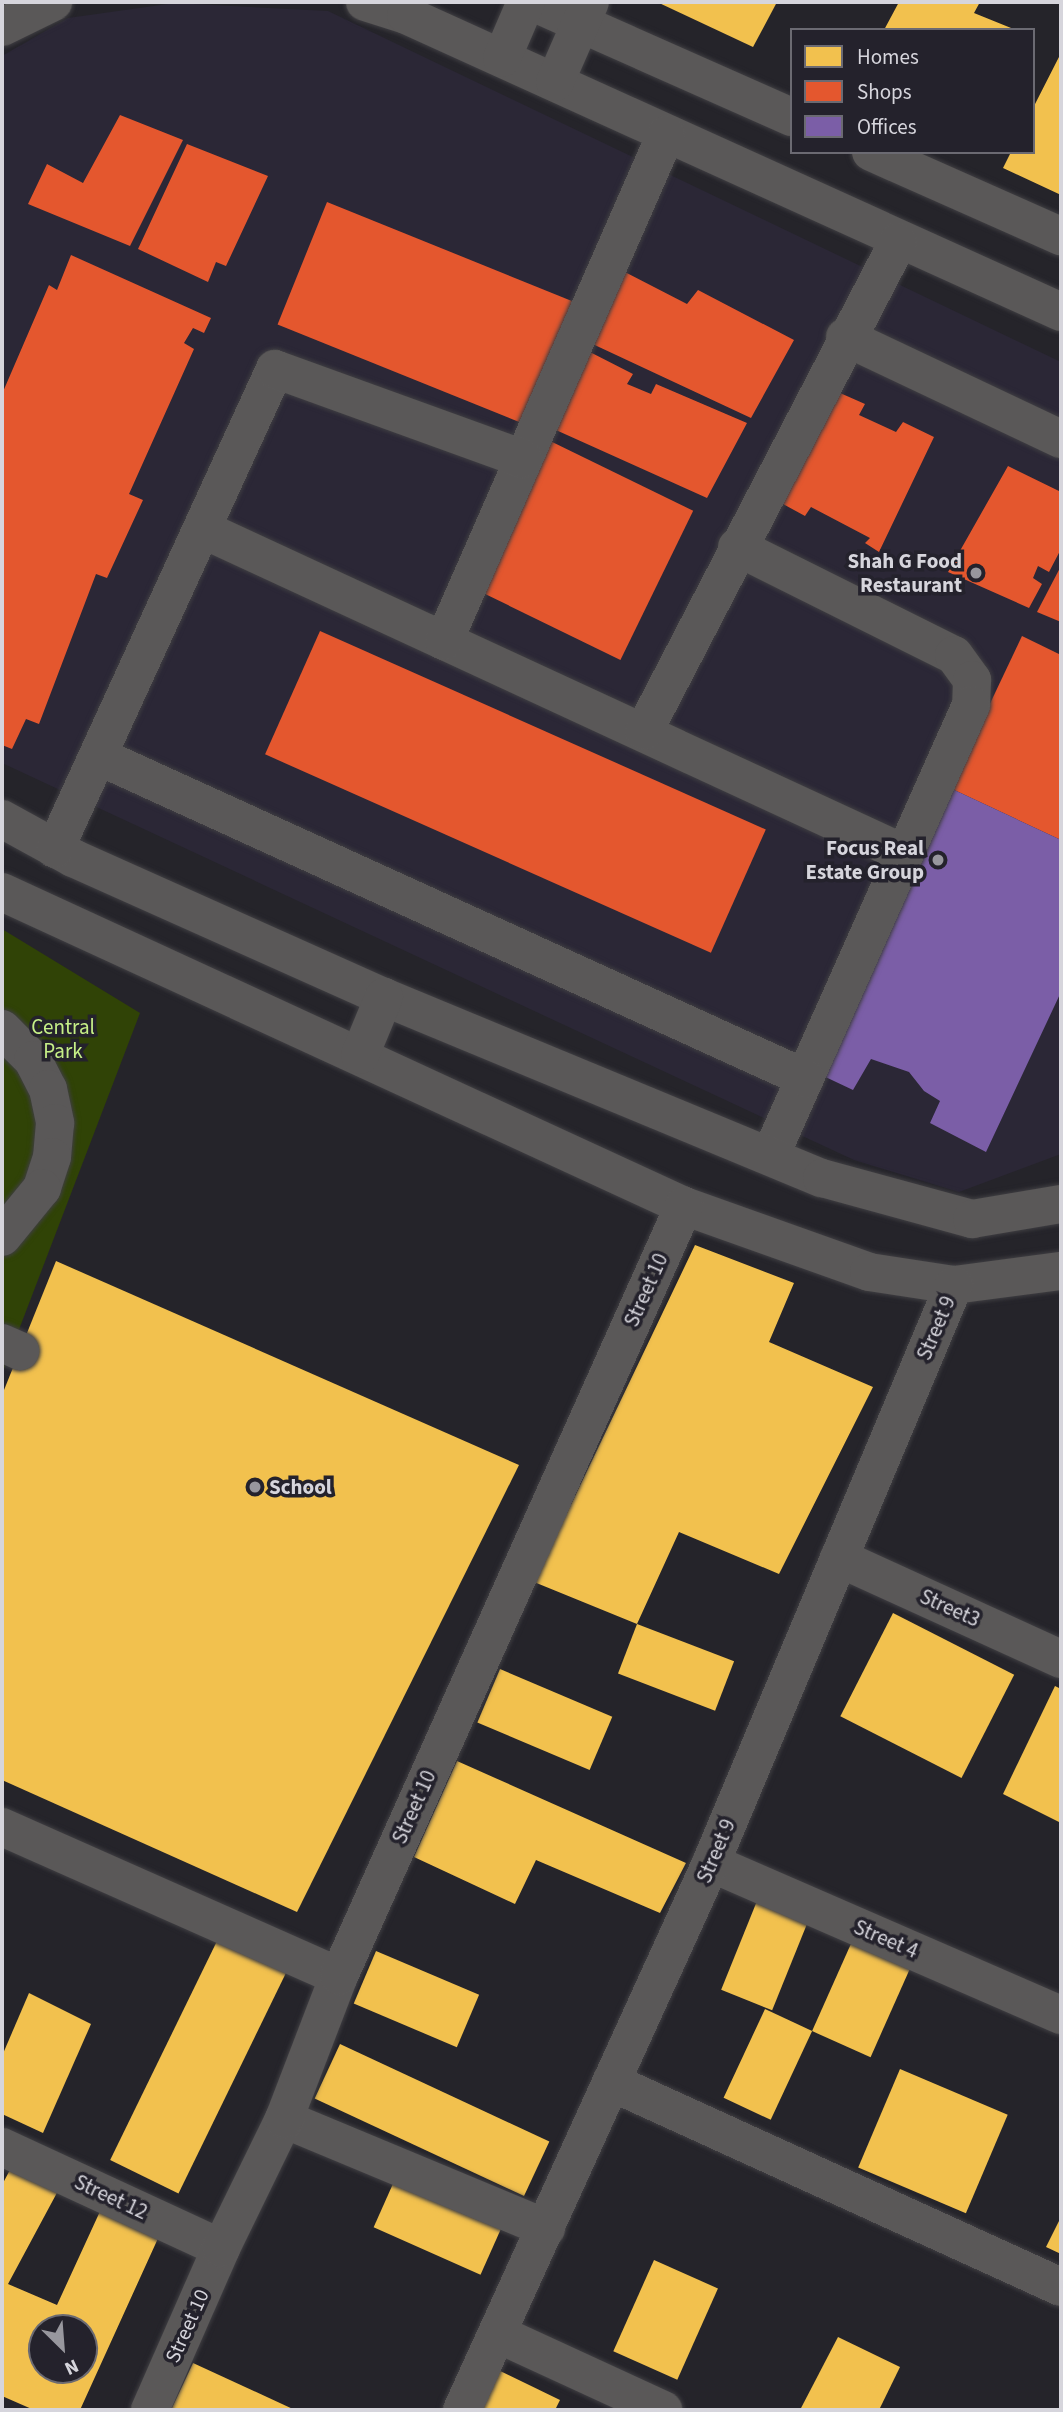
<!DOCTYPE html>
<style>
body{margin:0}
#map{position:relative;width:1063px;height:2412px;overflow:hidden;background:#25242a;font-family:"Source Sans 3",sans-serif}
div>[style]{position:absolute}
.built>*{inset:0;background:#2b2736}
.green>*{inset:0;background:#304306}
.homes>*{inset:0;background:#f2c14e;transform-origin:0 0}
.shops>*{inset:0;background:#e4572e;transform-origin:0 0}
.offices>*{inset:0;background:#7b5ea7}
.roads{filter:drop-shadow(0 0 2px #3f3e42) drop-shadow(0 0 2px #3f3e42)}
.minor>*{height:38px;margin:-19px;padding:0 19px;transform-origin:19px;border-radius:19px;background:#5a5858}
.dots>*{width:19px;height:19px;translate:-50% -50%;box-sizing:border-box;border:4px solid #24222c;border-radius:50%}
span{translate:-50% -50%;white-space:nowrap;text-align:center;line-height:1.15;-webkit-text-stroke:7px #24222c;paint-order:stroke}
.poi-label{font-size:21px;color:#d6d5dc;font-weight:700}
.right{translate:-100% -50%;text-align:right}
.left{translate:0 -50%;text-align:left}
.park-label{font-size:21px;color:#c6ef87}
.street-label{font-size:21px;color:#d6d5dc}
.frame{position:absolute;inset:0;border:4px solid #d6d5dc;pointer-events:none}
.legend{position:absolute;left:790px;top:28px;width:245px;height:126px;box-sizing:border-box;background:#24222c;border:2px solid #6b6a72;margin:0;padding:9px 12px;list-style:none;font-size:21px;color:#d6d5dc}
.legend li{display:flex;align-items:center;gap:14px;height:35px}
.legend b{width:35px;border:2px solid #6b6a72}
.north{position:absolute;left:28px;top:2314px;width:70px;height:70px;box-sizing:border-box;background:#24222c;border:2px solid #6b6a72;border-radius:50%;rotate:155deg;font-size:19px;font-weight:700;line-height:28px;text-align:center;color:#d6d5dc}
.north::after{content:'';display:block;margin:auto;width:24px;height:32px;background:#98979e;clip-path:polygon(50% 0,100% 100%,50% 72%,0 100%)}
</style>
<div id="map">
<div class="built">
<i style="clip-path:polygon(175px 3px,328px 11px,1061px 362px,1061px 1154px,959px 1192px,854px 1160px,2px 763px,2px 56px,68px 18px)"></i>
</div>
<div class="green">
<i style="clip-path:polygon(2px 929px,140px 1013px,2px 1374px)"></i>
</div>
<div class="homes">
<i style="clip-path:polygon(657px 2px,777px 2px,753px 47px)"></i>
<i style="clip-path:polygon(899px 2px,980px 2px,974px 13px,1016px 30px,884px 30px)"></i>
<i style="clip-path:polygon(1061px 53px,1061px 195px,1003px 168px,1011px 152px,1033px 152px,1033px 108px)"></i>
<i style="clip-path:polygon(695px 1245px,794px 1283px,769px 1342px,873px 1387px,779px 1574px,679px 1532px,637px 1624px,534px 1582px)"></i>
<i style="clip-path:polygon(56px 1261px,519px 1465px,297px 1912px,2px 1780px,2px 1395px)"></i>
<i style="left:893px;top:1613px;width:136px;height:116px;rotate:27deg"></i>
<i style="left:637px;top:1624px;width:104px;height:53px;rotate:21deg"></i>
<i style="left:500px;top:1669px;width:122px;height:58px;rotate:23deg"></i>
<i style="clip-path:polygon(1055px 1686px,1061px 1689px,1061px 1823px,1003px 1794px)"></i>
<i style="clip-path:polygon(457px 1761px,686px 1863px,660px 1913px,536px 1860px,515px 1904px,414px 1857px)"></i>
<i style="left:759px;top:1896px;width:55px;height:101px;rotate:22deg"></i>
<i style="left:854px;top:1937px;width:64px;height:103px;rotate:24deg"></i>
<i style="left:218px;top:1939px;width:76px;height:246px;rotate:26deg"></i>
<i style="left:376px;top:1951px;width:112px;height:57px;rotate:23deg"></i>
<i style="clip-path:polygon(29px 1993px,91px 2024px,43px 2133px,2px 2114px,2px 2056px)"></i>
<i style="left:765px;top:2009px;width:52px;height:98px;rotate:25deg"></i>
<i style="left:340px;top:2044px;width:231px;height:60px;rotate:25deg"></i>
<i style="left:900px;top:2069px;width:117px;height:107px;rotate:23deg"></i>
<i style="clip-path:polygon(evenodd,12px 2166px,59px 2189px,8px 2284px,57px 2305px,102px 2207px,160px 2234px,80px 2410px,34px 2410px,2px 2396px,2px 2185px,12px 2166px,42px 2328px,84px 2328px,84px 2370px,42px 2370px,42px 2328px)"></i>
<i style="left:396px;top:2177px;width:117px;height:55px;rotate:24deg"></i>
<i style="clip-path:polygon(1061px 2217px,1061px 2254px,1046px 2247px)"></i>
<i style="left:654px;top:2260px;width:70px;height:100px;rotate:24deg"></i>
<i style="clip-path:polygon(838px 2337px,900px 2367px,879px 2410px,800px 2410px)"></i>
<i style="clip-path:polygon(193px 2363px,295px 2410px,171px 2410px)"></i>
<i style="clip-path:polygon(496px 2369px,560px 2400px,555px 2410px,475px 2410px)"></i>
</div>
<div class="shops">
<i style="clip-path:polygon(120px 115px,183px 140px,130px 246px,28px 204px,47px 164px,83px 183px)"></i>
<i style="clip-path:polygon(187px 144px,268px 176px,226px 266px,216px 262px,208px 282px,138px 249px)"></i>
<i style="left:327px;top:202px;width:268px;height:132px;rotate:22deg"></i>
<i style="clip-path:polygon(71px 255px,211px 318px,204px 333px,193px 328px,184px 343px,194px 349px,129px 494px,143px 500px,107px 578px,96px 574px,39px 724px,26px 719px,12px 749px,2px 745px,2px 394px,49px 285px,57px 290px)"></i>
<i style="clip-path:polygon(621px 270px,687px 304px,698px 290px,794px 340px,751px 418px,584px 340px)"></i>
<i style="clip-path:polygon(584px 349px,633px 374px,627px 384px,651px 394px,656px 384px,747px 423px,707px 498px,547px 426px)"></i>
<i style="clip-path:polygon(831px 389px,865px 404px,859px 415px,896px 432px,903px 422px,934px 437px,879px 552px,865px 543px,870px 538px,811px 507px,805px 516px,783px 504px)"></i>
<i style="left:544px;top:438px;width:166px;height:166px;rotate:26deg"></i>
<i style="clip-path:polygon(1008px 466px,1061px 492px,1061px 549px,1049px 572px,1038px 566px,1033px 578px,1042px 584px,1029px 608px,948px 572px)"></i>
<i style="clip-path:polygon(1061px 566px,1061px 622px,1037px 612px)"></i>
<i style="left:320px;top:631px;width:488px;height:135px;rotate:24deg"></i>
<i style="clip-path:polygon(1022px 636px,1061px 655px,1061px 840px,950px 788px)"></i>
</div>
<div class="offices">
<i style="clip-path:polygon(950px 788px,1061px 840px,1061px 992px,986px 1152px,930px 1123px,940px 1101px,924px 1091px,909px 1072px,871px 1059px,853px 1090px,817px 1073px)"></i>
</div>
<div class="roads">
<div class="minor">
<i style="left:365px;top:2px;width:43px;rotate:17.6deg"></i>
<i style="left:406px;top:15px;width:719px;rotate:24.39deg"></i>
<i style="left:532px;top:2px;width:284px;rotate:23.9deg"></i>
<i style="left:2px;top:27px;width:57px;rotate:-26.1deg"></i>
<i style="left:502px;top:58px;width:61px;rotate:-66.8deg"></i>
<i style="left:555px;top:82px;width:87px;rotate:-66.4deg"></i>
<i style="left:871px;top:152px;width:208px;rotate:23.9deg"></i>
<i style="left:845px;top:337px;width:239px;rotate:25.3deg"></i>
<i style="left:202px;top:529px;width:774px;rotate:24.81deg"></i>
<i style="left:737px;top:547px;width:242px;rotate:26.5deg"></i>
<i style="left:954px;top:655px;width:31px;rotate:54deg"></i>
<i style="left:972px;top:680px;width:25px;rotate:92deg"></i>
<i style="left:971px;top:705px;width:492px;rotate:114deg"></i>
<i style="left:444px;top:641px;width:553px;rotate:-66.35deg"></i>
<i style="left:644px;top:731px;width:551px;rotate:-62.55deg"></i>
<i style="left:98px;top:756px;width:777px;rotate:24.49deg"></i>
<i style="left:2px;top:819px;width:81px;rotate:28.8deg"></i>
<i style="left:73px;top:858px;width:341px;rotate:24.1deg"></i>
<i style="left:384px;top:997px;width:474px;rotate:22.5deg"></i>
<i style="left:822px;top:1178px;width:156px;rotate:15.3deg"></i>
<i style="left:972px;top:1219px;width:90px;rotate:-9.6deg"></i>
<i style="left:55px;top:849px;width:528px;rotate:-65.38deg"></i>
<i style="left:275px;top:369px;width:264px;rotate:19.9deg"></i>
<i style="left:2px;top:892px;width:751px;rotate:24.72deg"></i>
<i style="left:684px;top:1206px;width:196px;rotate:19.6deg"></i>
<i style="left:869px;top:1272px;width:86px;rotate:8.7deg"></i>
<i style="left:954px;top:1285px;width:108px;rotate:-7.5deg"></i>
<i style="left:2px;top:1029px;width:44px;rotate:45deg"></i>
<i style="left:33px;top:1060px;width:33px;rotate:63deg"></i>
<i style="left:48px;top:1089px;width:35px;rotate:78deg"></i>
<i style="left:55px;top:1123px;width:34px;rotate:95deg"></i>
<i style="left:52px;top:1157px;width:33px;rotate:108deg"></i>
<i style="left:42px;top:1188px;width:63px;rotate:129.2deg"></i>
<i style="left:360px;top:1055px;width:63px;rotate:-67.5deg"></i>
<i style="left:2px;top:1343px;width:20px;rotate:24deg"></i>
<i style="left:839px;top:1558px;width:244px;rotate:24.5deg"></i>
<i style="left:2px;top:1827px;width:368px;rotate:23.9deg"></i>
<i style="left:711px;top:1863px;width:382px;rotate:23.5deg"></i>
<i style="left:611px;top:2082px;width:494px;rotate:24.5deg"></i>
<i style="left:284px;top:2119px;width:284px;rotate:22.6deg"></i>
<i style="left:2px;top:2147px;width:241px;rotate:24.8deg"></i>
<i style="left:498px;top:2334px;width:182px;rotate:24.7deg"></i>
<i style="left:150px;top:2410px;width:177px;rotate:-66.3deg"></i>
<i style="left:221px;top:2248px;width:144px;rotate:-64deg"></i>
<i style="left:284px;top:2119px;width:153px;rotate:-69deg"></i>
<i style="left:339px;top:1976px;width:844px;rotate:-65.87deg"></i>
<i style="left:462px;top:2410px;width:601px;rotate:-65.52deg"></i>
<i style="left:711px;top:1863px;width:627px;rotate:-67.2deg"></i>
</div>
</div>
<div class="dots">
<i style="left:976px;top:573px;background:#98979e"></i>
<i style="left:938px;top:860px;background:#98979e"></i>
<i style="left:255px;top:1487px;background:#98979e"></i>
</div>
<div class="poi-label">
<span class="right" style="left:962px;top:573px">Shah G Food<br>Restaurant</span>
<span class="right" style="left:924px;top:860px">Focus Real<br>Estate Group</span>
<span class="left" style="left:269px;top:1487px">School</span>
</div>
<div class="park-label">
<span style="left:63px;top:1039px">Central<br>Park</span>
</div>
<div class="street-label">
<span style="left:646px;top:1290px;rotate:-66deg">Street 10</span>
<span style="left:936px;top:1328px;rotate:-67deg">Street 9</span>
<span style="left:950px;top:1608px;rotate:24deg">Street3</span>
<span style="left:414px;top:1807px;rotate:-66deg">Street 10</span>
<span style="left:716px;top:1851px;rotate:-67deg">Street 9</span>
<span style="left:886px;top:1939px;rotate:23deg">Street 4</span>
<span style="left:111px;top:2197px;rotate:25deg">Street 12</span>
<span style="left:187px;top:2326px;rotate:-66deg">Street 10</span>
</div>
<div class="frame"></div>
<ul class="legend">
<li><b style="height:19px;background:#f2c14e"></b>Homes</li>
<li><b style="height:19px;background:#e4572e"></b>Shops</li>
<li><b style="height:19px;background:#7b5ea7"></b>Offices</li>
</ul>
<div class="north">N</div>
</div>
